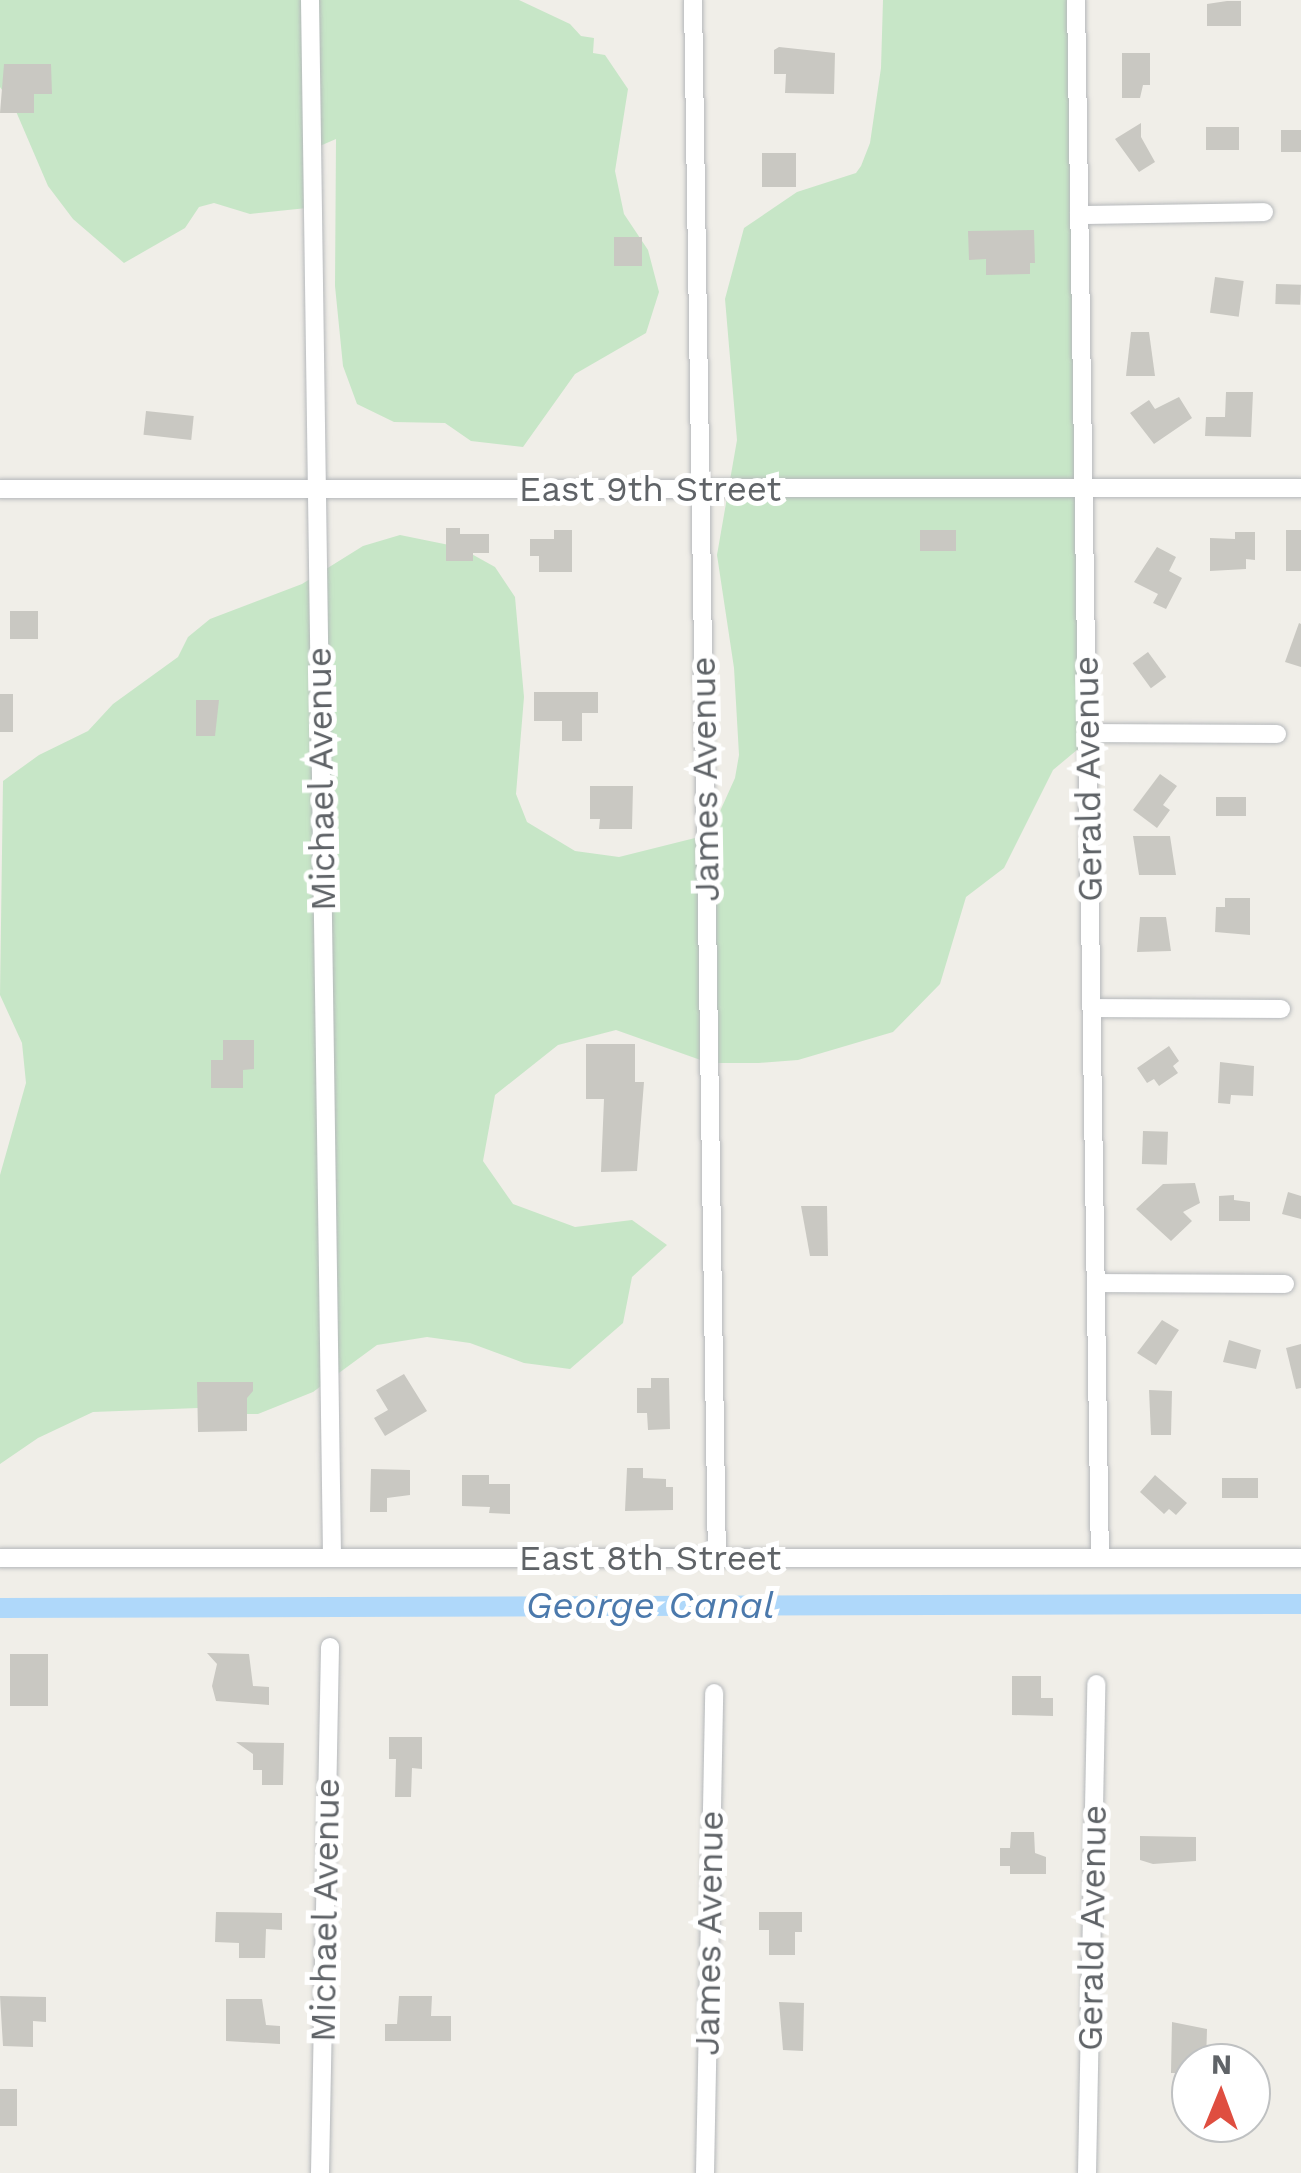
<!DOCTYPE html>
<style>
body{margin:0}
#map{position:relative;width:1301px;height:2173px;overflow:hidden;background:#f0eee8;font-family:"Work Sans",sans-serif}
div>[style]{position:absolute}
.green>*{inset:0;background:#c7e6c7}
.canal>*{height:20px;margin:-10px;padding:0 10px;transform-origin:10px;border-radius:10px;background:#afd8fa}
.building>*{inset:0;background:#c9c8c2;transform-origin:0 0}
.roads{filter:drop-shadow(0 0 2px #b5b8bb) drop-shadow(0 0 2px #b5b8bb)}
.street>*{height:18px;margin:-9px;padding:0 9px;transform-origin:9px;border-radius:9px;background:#fff}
span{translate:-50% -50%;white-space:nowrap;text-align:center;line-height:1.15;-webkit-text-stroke:10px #fff;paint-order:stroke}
.street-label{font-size:35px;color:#5f6367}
.water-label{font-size:38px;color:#4b79ac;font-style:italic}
.north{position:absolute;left:1171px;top:2043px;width:100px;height:100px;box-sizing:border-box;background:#fff;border:2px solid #bfc1c2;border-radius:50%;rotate:1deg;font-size:28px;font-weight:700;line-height:40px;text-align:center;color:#5f6367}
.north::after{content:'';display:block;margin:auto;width:35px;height:45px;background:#df4e40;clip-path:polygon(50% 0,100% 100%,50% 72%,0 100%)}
</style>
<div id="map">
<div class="green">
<i style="clip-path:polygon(0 0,519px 0,570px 24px,581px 36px,594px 38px,593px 53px,605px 55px,628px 89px,615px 171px,624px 214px,648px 250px,659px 292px,646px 333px,575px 374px,523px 447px,471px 441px,445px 423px,394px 422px,357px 404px,343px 366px,335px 286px,336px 139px,306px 152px,307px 208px,250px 214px,214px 203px,199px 207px,185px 228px,124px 263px,73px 219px,48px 186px,15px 109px,0 87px)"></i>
<i style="clip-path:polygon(883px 0,1077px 0,1090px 739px,1053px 770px,1004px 868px,966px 897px,940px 984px,893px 1032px,798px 1060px,759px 1063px,709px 1063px,616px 1030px,558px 1045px,495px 1095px,483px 1161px,513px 1204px,575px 1227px,632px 1220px,667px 1245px,632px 1277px,623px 1323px,570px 1369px,524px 1363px,470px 1343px,427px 1337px,377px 1345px,313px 1392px,258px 1414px,203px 1414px,198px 1408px,93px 1412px,38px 1438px,0 1464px,0 1175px,26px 1083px,22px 1043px,0 995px,3px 781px,39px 755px,88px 731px,113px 704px,178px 657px,188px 637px,210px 619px,302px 584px,363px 546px,400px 535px,459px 547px,495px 567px,515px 597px,524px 697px,516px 794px,527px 822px,575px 851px,619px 857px,699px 837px,717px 818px,735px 778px,739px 755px,734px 668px,717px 555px,737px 440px,725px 299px,744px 228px,797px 192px,856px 173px,861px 166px,870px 143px,881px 68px)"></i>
</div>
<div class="canal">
<i style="left:0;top:1608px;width:1301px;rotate:-0.18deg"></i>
</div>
<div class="building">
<i style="clip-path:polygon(1227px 1px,1241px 1px,1241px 26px,1207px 26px,1207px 4px)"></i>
<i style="clip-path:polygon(779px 47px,835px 53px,834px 94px,785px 93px,786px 74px,774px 74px,774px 50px)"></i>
<i style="clip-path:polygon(1122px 53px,1150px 53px,1150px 85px,1143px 85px,1140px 98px,1122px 98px)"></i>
<i style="clip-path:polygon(4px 64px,51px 64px,52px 94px,34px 94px,34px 113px,0 113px)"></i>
<i style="clip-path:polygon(1141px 123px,1141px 137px,1155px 162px,1139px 172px,1115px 139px)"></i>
<i style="left:1239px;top:127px;width:23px;height:33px;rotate:90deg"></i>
<i style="left:1281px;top:130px;width:20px;height:22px"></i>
<i style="left:762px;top:153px;width:34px;height:34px"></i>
<i style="clip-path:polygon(1034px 230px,1035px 263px,1030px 263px,1030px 274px,986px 275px,986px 259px,969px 260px,968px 231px)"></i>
<i style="left:614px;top:237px;width:28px;height:29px"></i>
<i style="left:1215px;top:277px;width:29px;height:36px;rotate:8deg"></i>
<i style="left:1276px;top:284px;width:25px;height:20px;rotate:2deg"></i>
<i style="clip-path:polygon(1131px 332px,1149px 332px,1155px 376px,1126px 376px)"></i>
<i style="clip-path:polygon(1226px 392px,1253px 392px,1251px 437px,1205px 436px,1206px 417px,1225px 417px)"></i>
<i style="clip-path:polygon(1179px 397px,1192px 418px,1154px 444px,1130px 413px,1149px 400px,1155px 409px)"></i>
<i style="left:146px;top:411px;width:48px;height:24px;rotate:6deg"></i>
<i style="clip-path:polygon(446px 528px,460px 528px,460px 534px,489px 534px,489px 553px,473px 553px,473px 561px,446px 561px)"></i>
<i style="clip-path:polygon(554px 530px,572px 530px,572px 572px,539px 572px,539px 556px,530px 556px,530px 539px,554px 539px)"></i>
<i style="left:956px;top:530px;width:21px;height:36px;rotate:90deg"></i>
<i style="left:1286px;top:530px;width:15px;height:41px"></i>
<i style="clip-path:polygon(1235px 532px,1255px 532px,1255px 560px,1246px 559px,1246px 569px,1210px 571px,1210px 538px,1235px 539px)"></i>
<i style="clip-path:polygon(1157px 547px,1176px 557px,1169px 571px,1182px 578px,1166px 609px,1153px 603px,1158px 594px,1134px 582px)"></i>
<i style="left:10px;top:611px;width:28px;height:28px"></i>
<i style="clip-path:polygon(1299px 623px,1301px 624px,1301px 667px,1285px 662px)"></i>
<i style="left:1148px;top:652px;width:31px;height:19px;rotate:54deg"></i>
<i style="clip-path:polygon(534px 692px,598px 692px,598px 713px,582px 713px,582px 741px,562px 741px,562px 721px,534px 721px)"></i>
<i style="left:0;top:694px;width:13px;height:38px"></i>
<i style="clip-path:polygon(196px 700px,219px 700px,215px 736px,196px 736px)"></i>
<i style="clip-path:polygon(1160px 774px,1177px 786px,1163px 805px,1170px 810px,1157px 828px,1133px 810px)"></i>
<i style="clip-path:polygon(590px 786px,633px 786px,632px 829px,599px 829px,600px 819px,590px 819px)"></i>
<i style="left:1216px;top:797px;width:30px;height:19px"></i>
<i style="clip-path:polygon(1133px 836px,1170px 836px,1176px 875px,1139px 875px)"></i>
<i style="clip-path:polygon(1225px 898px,1250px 898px,1250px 935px,1215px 932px,1216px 907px,1225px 907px)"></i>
<i style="clip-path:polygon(1140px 917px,1166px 917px,1171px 951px,1137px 952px)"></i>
<i style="clip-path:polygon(223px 1040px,254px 1040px,254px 1069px,243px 1070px,243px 1088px,211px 1088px,211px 1060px,223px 1060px)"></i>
<i style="clip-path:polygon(586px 1044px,635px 1044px,635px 1082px,644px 1082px,637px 1171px,601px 1172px,604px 1099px,586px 1099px)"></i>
<i style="clip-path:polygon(1169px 1046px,1179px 1061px,1173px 1066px,1178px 1073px,1159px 1086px,1154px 1079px,1147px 1083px,1137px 1068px)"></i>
<i style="clip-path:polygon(1220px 1062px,1254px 1066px,1253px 1096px,1231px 1095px,1230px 1104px,1218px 1103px)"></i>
<i style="left:1143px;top:1131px;width:25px;height:33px;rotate:2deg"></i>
<i style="clip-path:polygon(1195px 1183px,1200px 1203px,1183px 1212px,1192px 1221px,1171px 1241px,1136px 1209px,1163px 1184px)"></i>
<i style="clip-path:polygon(1288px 1192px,1301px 1196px,1301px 1219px,1282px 1214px)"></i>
<i style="clip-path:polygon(1234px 1195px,1234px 1200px,1250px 1202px,1250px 1221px,1219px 1221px,1219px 1196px)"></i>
<i style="clip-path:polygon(801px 1206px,827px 1206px,828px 1256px,810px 1256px)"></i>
<i style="clip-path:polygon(1162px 1320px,1179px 1330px,1156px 1365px,1137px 1353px)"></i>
<i style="clip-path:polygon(1229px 1340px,1261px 1350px,1256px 1369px,1223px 1362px)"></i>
<i style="clip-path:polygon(1301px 1344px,1301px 1388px,1296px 1389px,1286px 1348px)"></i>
<i style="clip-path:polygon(404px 1374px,427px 1411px,385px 1436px,374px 1418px,388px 1410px,376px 1390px)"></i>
<i style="clip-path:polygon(651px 1378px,669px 1378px,670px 1429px,648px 1430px,647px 1413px,637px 1413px,637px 1388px,651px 1388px)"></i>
<i style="clip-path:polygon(197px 1382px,253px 1382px,253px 1391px,247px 1398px,247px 1431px,198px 1432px)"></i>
<i style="clip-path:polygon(1149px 1390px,1172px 1391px,1171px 1435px,1151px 1435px)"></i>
<i style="clip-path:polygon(627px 1468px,643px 1468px,643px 1478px,666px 1479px,666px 1487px,673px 1487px,673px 1510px,625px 1511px)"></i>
<i style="clip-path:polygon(371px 1469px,410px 1470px,410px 1495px,387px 1498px,387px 1512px,370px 1512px)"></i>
<i style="clip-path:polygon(462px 1475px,489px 1475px,489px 1484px,510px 1484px,510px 1514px,489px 1513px,490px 1507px,462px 1506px)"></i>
<i style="clip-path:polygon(1155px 1475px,1187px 1503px,1176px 1515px,1169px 1509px,1164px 1514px,1140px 1492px)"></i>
<i style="left:1222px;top:1478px;width:36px;height:20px"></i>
<i style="clip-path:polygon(207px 1653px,249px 1654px,253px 1686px,269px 1687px,269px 1705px,216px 1701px,212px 1686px,217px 1664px)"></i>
<i style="left:10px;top:1654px;width:38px;height:52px"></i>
<i style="clip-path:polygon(1012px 1676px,1041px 1676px,1041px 1698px,1053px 1698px,1053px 1716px,1012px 1715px)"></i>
<i style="clip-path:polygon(389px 1737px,422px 1737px,422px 1769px,412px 1768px,411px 1797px,395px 1797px,396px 1759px,389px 1759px)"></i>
<i style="clip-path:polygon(236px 1742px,284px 1743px,283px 1785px,262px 1785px,262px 1770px,253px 1770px,253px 1754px)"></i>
<i style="clip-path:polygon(1011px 1832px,1034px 1832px,1035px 1853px,1046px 1857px,1046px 1874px,1010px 1874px,1010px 1866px,1000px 1866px,1000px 1848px,1010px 1848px)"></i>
<i style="clip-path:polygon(1140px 1836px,1196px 1837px,1196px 1861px,1153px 1864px,1140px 1860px)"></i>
<i style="clip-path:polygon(216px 1912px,282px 1913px,282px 1930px,266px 1929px,265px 1958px,239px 1958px,239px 1943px,215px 1942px)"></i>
<i style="clip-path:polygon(759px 1912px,802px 1912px,802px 1932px,795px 1932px,795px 1955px,769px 1955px,769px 1930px,759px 1930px)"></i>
<i style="clip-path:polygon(0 1996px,46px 1997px,46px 2022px,33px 2021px,33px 2047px,3px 2046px)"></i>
<i style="clip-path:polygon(399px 1996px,432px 1996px,431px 2016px,451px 2016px,451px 2041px,385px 2041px,385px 2024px,397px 2024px)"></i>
<i style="clip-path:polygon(226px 1999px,262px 1999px,266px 2025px,280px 2026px,280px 2044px,226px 2041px)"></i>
<i style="clip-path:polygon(779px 2002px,804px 2003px,803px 2051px,783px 2050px)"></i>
<i style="clip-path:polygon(1172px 2022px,1207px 2029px,1206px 2063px,1191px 2063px,1191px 2073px,1171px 2073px)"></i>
<i style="left:0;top:2089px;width:17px;height:37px"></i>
</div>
<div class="roads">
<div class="street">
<i style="left:310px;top:0;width:1558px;rotate:89.19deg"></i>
<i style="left:693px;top:0;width:1558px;rotate:89.12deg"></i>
<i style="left:1076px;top:0;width:1558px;rotate:89.12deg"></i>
<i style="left:1079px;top:215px;width:185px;rotate:-0.9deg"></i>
<i style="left:0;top:489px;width:1301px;rotate:-0.04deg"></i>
<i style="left:1088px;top:733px;width:189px;rotate:0.3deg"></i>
<i style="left:1092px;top:1008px;width:189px;rotate:0.3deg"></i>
<i style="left:1096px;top:1283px;width:189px;rotate:0.3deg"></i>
<i style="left:0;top:1558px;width:1301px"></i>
<i style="left:320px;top:2173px;width:526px;rotate:-88.91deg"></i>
<i style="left:705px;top:2173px;width:480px;rotate:-88.9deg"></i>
<i style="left:1087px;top:2173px;width:489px;rotate:-88.9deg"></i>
</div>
</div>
<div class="street-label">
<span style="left:650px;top:489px">East 9th Street</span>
<span style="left:321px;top:779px;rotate:-91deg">Michael Avenue</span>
<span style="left:705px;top:779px;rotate:-91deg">James Avenue</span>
<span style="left:1088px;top:779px;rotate:-91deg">Gerald Avenue</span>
<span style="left:650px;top:1558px">East 8th Street</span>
<span style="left:325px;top:1910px;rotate:-89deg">Michael Avenue</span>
<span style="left:1092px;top:1928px;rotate:-89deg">Gerald Avenue</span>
<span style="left:709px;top:1933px;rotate:-89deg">James Avenue</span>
</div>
<div class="water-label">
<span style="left:650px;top:1606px">George Canal</span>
</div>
<div class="north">N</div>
</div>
